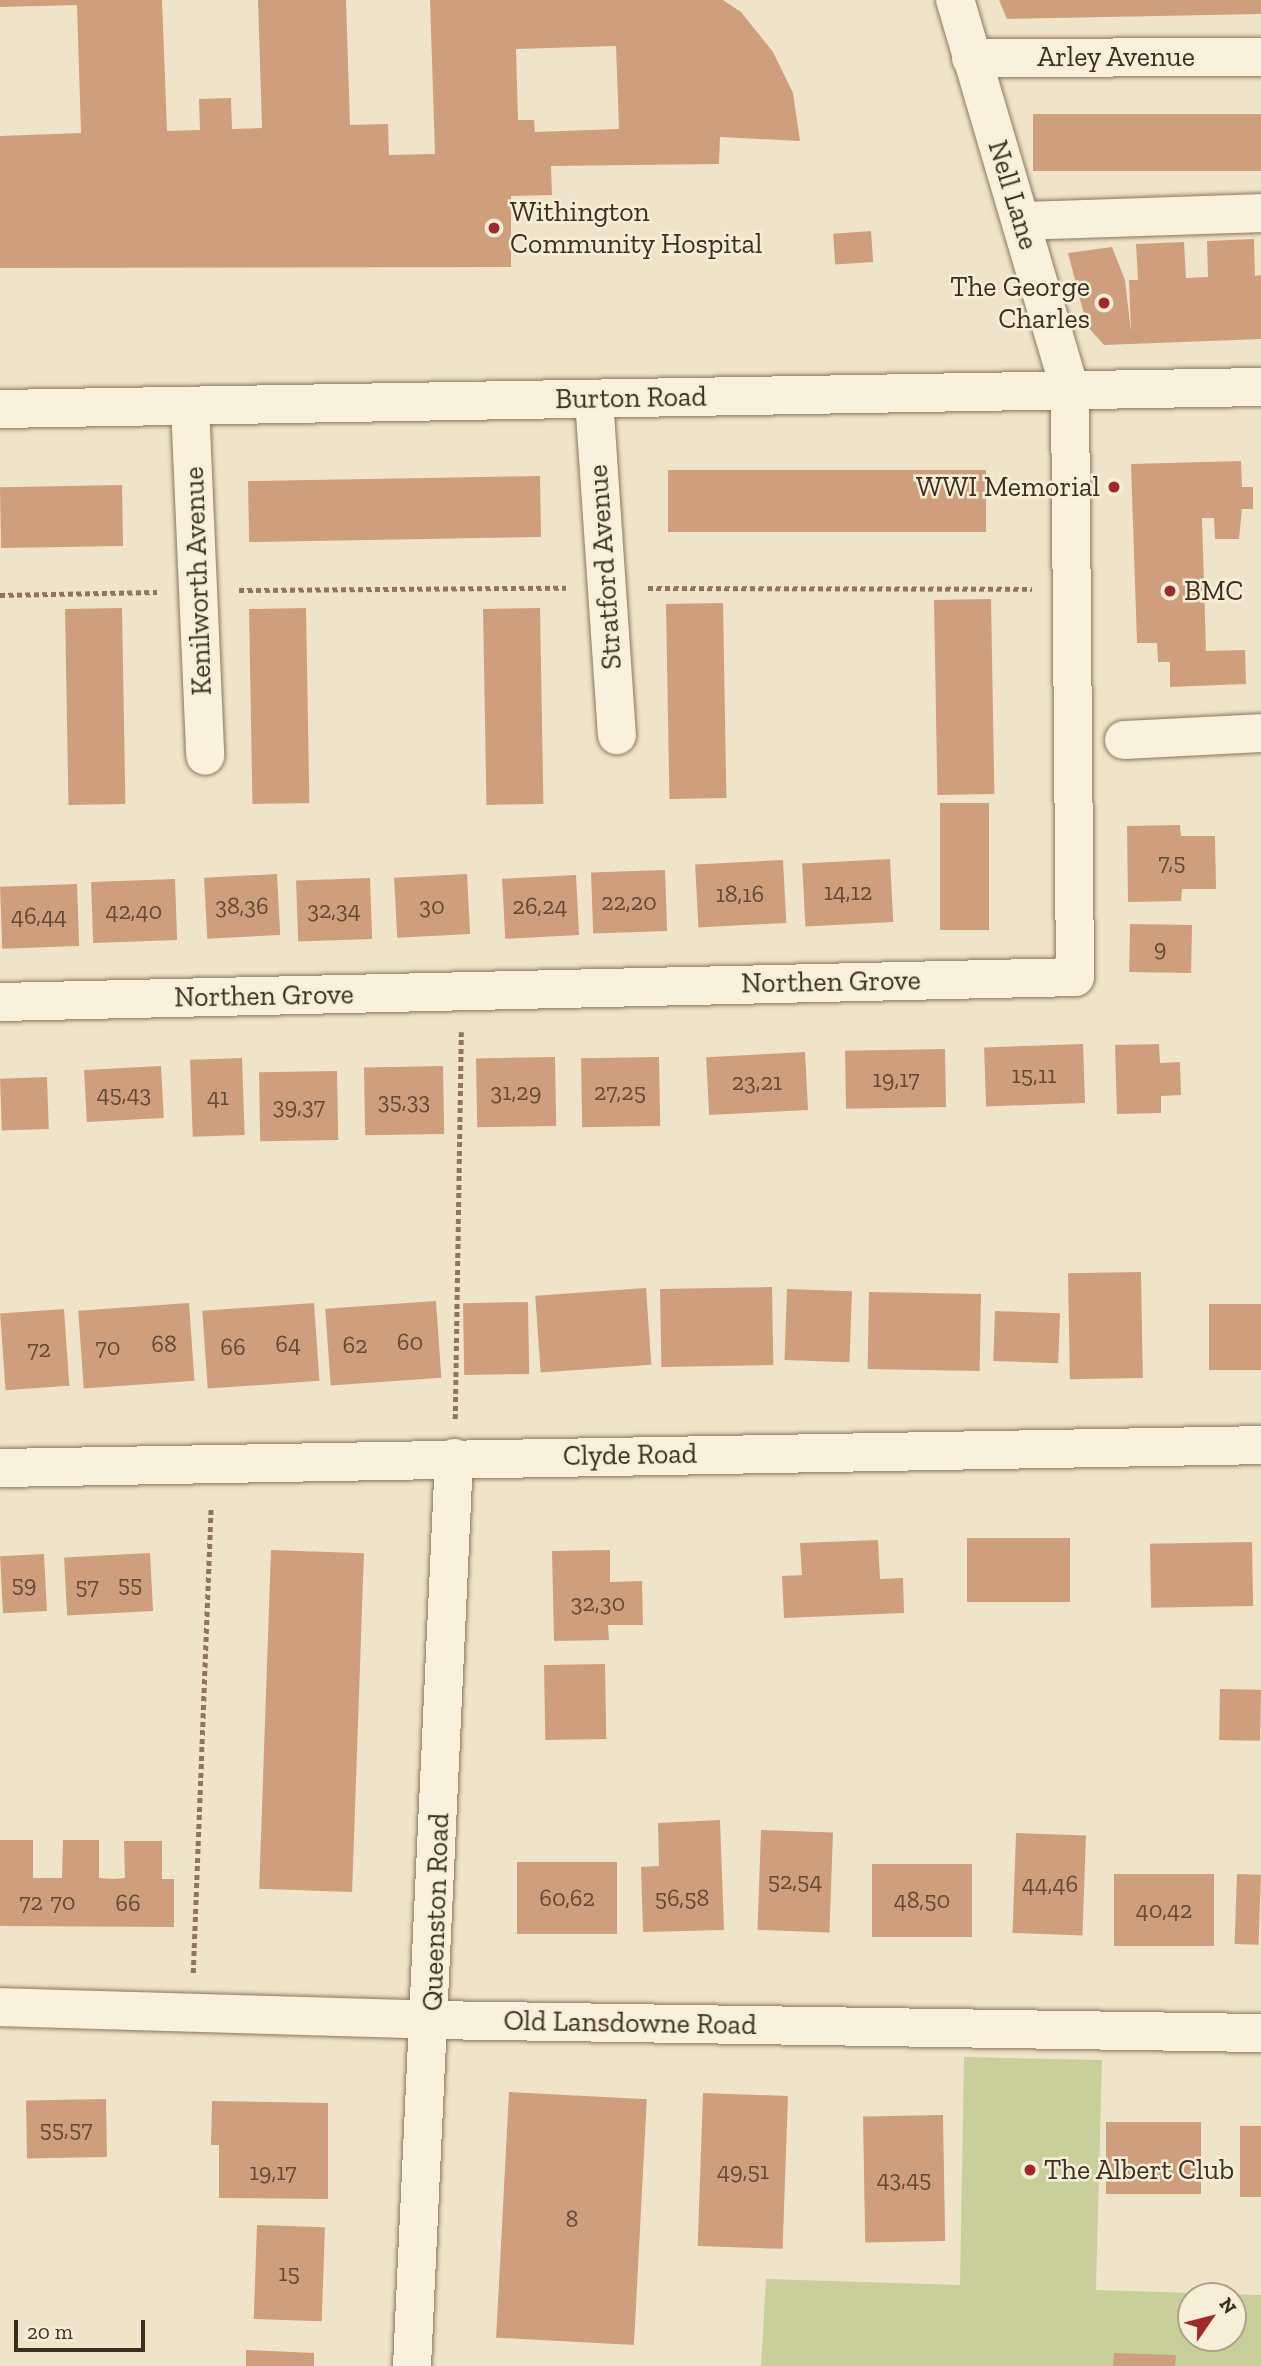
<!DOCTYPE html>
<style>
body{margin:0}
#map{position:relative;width:1261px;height:2366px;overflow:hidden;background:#f0e4c8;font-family:"Zilla Slab",serif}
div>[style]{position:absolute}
.green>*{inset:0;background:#c9cf9b}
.building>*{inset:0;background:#cf9f7d;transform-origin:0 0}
.path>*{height:4.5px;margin-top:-2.25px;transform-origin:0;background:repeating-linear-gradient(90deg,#8d765c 0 5px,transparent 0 8.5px)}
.roads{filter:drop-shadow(0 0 2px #8d765c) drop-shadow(0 0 2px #8d765c)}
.minor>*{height:38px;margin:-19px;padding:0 19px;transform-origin:19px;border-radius:19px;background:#faf1dc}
.dots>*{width:19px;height:19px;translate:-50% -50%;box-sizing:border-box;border:4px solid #f7eed8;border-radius:50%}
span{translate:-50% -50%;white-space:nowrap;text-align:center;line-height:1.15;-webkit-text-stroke:5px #f7eed8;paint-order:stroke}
.number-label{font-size:24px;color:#624a37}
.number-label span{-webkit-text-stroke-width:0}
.street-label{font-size:28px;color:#3d2e20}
.poi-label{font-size:28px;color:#3d2e20}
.left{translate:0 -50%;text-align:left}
.right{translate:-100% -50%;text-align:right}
.north{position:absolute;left:1177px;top:2282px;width:70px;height:70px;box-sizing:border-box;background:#f7eed8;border:2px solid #ada18e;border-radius:50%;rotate:55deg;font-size:19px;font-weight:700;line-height:28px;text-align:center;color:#3d2e20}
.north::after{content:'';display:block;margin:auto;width:24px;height:32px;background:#9e2a2b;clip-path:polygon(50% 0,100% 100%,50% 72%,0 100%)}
.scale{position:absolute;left:14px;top:2320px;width:131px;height:32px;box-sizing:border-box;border:4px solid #3d2e20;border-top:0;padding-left:9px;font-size:21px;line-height:24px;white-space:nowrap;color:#3d2e20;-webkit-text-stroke:5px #f7eed8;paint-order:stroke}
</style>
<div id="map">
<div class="green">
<i style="clip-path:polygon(evenodd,964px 2057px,1102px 2060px,1096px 2290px,1261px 2295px,1261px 2366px,761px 2366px,766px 2279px,960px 2285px,964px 2057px,1191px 2296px,1233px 2296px,1233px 2338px,1191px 2338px,1191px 2296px)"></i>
</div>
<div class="building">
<i style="clip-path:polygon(evenodd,0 0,162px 0,167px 131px,200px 130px,199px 99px,231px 98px,232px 129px,262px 128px,258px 0,346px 0,350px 125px,388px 124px,389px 155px,435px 154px,430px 0,723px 0,741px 12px,773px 52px,793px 93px,800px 141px,720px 137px,719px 164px,551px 166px,552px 195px,511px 196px,511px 267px,0 268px,0 136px,81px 133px,77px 5px,0 7px,0 0,616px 46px,619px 129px,535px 132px,534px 120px,518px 120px,516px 49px,616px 46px)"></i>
<i style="clip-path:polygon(999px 0,1261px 0,1261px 14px,1007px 19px)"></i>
<i style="left:1261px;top:114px;width:57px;height:228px;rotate:90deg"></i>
<i style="left:871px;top:231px;width:31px;height:38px;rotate:86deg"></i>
<i style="clip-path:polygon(1254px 239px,1255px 276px,1261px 275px,1261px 339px,1104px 345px,1087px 326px,1068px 253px,1112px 247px,1125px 280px,1131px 332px,1129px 280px,1138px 280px,1136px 244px,1184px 242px,1186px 278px,1208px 277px,1207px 241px)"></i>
<i style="clip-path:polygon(1241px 461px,1242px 487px,1253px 487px,1253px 509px,1242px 509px,1239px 539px,1215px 539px,1214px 518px,1202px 518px,1206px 651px,1245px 650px,1246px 684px,1170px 687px,1170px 662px,1158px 662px,1157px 643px,1137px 643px,1131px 464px)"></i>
<i style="left:668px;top:470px;width:318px;height:62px"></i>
<i style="left:540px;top:476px;width:61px;height:292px;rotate:89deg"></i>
<i style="left:122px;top:485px;width:61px;height:122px;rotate:89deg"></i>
<i style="left:991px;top:599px;width:195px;height:57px;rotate:89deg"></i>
<i style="left:723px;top:603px;width:195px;height:57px;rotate:89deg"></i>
<i style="left:122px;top:608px;width:196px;height:57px;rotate:89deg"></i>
<i style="left:306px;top:608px;width:195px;height:57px;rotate:89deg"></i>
<i style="left:540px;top:608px;width:196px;height:57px;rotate:89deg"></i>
<i style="left:940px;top:803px;width:49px;height:127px"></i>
<i style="clip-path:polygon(1180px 825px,1181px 836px,1215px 836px,1216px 889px,1182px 889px,1181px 901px,1128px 902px,1127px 826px)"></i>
<i style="left:890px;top:859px;width:63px;height:88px;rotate:87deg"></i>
<i style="left:783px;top:860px;width:63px;height:88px;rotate:87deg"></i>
<i style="left:665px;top:870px;width:61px;height:74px;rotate:88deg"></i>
<i style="left:277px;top:874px;width:61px;height:73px;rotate:87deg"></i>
<i style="left:467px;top:874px;width:60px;height:73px;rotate:87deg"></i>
<i style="left:576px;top:875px;width:60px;height:74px;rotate:87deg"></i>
<i style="left:370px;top:878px;width:61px;height:74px;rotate:88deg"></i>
<i style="left:175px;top:879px;width:61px;height:84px;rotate:88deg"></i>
<i style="left:77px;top:884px;width:62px;height:77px;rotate:88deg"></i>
<i style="left:1130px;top:924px;width:62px;height:48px;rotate:1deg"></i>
<i style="left:1083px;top:1044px;width:59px;height:99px;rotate:88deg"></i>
<i style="clip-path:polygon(1159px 1044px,1160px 1063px,1180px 1062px,1181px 1095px,1161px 1096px,1161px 1113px,1117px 1114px,1115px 1045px)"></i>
<i style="left:945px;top:1049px;width:58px;height:100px;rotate:89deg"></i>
<i style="left:805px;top:1052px;width:58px;height:99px;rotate:87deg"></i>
<i style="left:555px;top:1057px;width:69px;height:79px;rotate:89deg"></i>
<i style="left:659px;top:1057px;width:69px;height:78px;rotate:89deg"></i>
<i style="left:242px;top:1058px;width:77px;height:52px;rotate:88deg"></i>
<i style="left:161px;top:1066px;width:52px;height:77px;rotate:87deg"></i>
<i style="left:443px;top:1066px;width:68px;height:79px;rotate:89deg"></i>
<i style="left:337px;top:1071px;width:69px;height:78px;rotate:89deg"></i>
<i style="left:47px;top:1077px;width:52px;height:47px;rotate:88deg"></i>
<i style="left:1141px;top:1272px;width:106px;height:73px;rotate:89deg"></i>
<i style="left:772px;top:1287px;width:78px;height:112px;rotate:89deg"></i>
<i style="left:646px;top:1288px;width:77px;height:111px;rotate:86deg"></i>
<i style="left:787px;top:1289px;width:65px;height:71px;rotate:2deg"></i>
<i style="left:869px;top:1292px;width:112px;height:77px;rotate:1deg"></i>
<i style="left:436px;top:1301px;width:77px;height:111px;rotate:86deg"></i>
<i style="left:528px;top:1302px;width:72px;height:65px;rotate:89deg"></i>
<i style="left:189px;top:1303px;width:78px;height:111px;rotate:86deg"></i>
<i style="left:314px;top:1303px;width:78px;height:112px;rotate:86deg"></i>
<i style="left:1209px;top:1304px;width:52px;height:66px"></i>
<i style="left:64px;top:1309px;width:77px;height:64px;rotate:86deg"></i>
<i style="left:995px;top:1311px;width:65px;height:50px;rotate:2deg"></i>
<i style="left:1070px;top:1538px;width:64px;height:103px;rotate:90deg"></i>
<i style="clip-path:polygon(878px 1540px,880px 1579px,903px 1578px,904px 1613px,784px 1618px,782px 1576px,802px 1575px,800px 1543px)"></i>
<i style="left:1252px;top:1542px;width:64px;height:102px;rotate:89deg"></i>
<i style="left:271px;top:1550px;width:93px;height:339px;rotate:2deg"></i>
<i style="clip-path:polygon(610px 1550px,610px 1582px,642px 1581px,643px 1625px,608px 1625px,609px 1640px,554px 1641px,552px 1551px)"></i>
<i style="left:150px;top:1553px;width:58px;height:86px;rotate:87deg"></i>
<i style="left:44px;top:1554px;width:57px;height:44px;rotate:87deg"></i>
<i style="left:605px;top:1664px;width:75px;height:61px;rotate:89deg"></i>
<i style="left:1220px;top:1689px;width:41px;height:51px;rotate:1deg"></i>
<i style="clip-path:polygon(720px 1820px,724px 1930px,643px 1932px,641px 1867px,659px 1866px,658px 1823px)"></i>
<i style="left:761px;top:1830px;width:72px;height:100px;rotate:2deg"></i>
<i style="left:1016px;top:1833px;width:70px;height:100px;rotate:2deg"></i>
<i style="clip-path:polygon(0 1840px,33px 1840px,33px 1878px,62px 1878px,63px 1840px,99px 1840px,99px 1878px,113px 1879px,125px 1878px,124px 1841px,162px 1841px,162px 1879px,174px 1879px,174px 1927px,0 1926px)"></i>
<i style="left:517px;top:1862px;width:100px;height:72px"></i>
<i style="left:872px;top:1864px;width:100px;height:73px"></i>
<i style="left:1114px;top:1874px;width:100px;height:72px"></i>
<i style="left:1237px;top:1874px;width:24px;height:70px;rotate:2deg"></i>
<i style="left:509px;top:2092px;width:138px;height:246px;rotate:3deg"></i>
<i style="left:703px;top:2093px;width:85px;height:153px;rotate:2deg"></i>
<i style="left:106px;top:2099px;width:58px;height:80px;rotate:89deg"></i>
<i style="clip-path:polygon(212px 2101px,328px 2103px,328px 2199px,219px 2198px,219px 2145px,211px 2145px)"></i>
<i style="left:943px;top:2115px;width:126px;height:80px;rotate:89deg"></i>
<i style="left:1106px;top:2122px;width:95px;height:72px"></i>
<i style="left:1240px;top:2126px;width:21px;height:71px"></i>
<i style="left:257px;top:2225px;width:68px;height:94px;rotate:2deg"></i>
<i style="clip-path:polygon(246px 2350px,314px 2353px,314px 2366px,246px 2366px)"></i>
<i style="clip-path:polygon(1114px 2353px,1176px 2355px,1175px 2366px,1113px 2366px)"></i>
</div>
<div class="path">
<i style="left:648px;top:588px;width:384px;rotate:0.1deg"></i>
<i style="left:239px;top:590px;width:327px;rotate:-0.4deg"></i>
<i style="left:0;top:595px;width:157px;rotate:-1.1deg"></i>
<i style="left:455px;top:1419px;width:387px;rotate:-89.1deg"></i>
<i style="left:193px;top:1973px;width:467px;rotate:-87.8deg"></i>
</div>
<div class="roads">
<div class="minor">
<i style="left:971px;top:58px;width:290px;rotate:-0.2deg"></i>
<i style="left:1021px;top:221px;width:240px;rotate:-1.9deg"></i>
<i style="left:594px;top:399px;width:337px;rotate:86.1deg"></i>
<i style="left:190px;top:406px;width:350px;rotate:87.5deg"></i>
<i style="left:0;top:409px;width:1261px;rotate:-1deg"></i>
<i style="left:1124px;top:740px;width:137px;rotate:-2.9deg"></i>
<i style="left:0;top:1002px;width:1075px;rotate:-1.33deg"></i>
<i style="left:1075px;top:977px;width:587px;rotate:-90.49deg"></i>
<i style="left:1070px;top:390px;width:407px;rotate:-106.4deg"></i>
<i style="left:0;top:1468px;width:1261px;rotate:-1.04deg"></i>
<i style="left:0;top:2007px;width:431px;rotate:1.7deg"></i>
<i style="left:431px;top:2020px;width:830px;rotate:0.9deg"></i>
<i style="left:412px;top:2366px;width:909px;rotate:-87.35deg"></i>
</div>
</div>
<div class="dots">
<i style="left:494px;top:228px;background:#9e2a2b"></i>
<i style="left:1104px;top:303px;background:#9e2a2b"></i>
<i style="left:1114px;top:487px;background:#9e2a2b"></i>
<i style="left:1170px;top:591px;background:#9e2a2b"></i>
<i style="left:1030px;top:2170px;background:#9e2a2b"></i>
</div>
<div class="number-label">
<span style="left:1172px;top:862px">7,5</span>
<span style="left:848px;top:892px">14,12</span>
<span style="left:740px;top:894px">18,16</span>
<span style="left:629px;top:902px">22,20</span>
<span style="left:242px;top:906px">38,36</span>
<span style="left:432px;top:906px">30</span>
<span style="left:540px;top:906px">26,24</span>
<span style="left:334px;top:910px">32,34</span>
<span style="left:134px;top:911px">42,40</span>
<span style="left:39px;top:916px">46,44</span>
<span style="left:1160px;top:948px">9</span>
<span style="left:1034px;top:1075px">15,11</span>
<span style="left:896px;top:1079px">19,17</span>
<span style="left:757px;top:1082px">23,21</span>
<span style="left:516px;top:1092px">31,29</span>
<span style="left:620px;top:1092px">27,25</span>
<span style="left:124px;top:1094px">45,43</span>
<span style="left:218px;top:1097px">41</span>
<span style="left:404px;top:1101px">35,33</span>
<span style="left:299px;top:1106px">39,37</span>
<span style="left:410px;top:1342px">60</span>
<span style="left:164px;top:1344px">68</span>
<span style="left:288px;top:1344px">64</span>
<span style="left:355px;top:1345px">62</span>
<span style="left:108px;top:1347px">70</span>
<span style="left:233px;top:1347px">66</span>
<span style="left:39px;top:1349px">72</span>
<span style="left:24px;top:1584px">59</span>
<span style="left:130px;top:1584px">55</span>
<span style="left:87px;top:1586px">57</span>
<span style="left:598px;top:1603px">32,30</span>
<span style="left:795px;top:1881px">52,54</span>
<span style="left:1050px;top:1884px">44,46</span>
<span style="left:567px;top:1898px">60,62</span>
<span style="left:682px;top:1898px">56,58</span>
<span style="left:922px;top:1900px">48,50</span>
<span style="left:31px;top:1902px">72</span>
<span style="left:63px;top:1902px">70</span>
<span style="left:128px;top:1903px">66</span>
<span style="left:1164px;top:1910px">40,42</span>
<span style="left:66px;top:2129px">55,57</span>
<span style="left:743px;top:2171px">49,51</span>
<span style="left:273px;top:2172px">19,17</span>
<span style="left:904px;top:2179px">43,45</span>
<span style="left:572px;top:2219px">8</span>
<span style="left:289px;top:2273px">15</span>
</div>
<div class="street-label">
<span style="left:1116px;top:57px">Arley Avenue</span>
<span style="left:1013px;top:195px;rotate:73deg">Nell Lane</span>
<span style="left:631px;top:398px;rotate:-1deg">Burton Road</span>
<span style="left:605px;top:567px;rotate:-94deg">Stratford Avenue</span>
<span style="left:198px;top:581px;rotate:-92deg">Kenilworth Avenue</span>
<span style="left:831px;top:982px;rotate:-1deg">Northen Grove</span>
<span style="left:264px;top:996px;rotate:-1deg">Northen Grove</span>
<span style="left:630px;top:1455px;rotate:-1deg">Clyde Road</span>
<span style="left:436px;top:1912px;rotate:-88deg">Queenston Road</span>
<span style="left:630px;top:2023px;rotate:1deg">Old Lansdowne Road</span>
</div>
<div class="poi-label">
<span class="left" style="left:510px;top:228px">Withington<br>Community Hospital</span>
<span class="right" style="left:1090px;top:303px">The George<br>Charles</span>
<span class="right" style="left:1100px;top:487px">WWI Memorial</span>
<span class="left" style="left:1184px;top:591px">BMC</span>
<span class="left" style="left:1044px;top:2170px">The Albert Club</span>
</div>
<div class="north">N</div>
<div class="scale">20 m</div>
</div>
